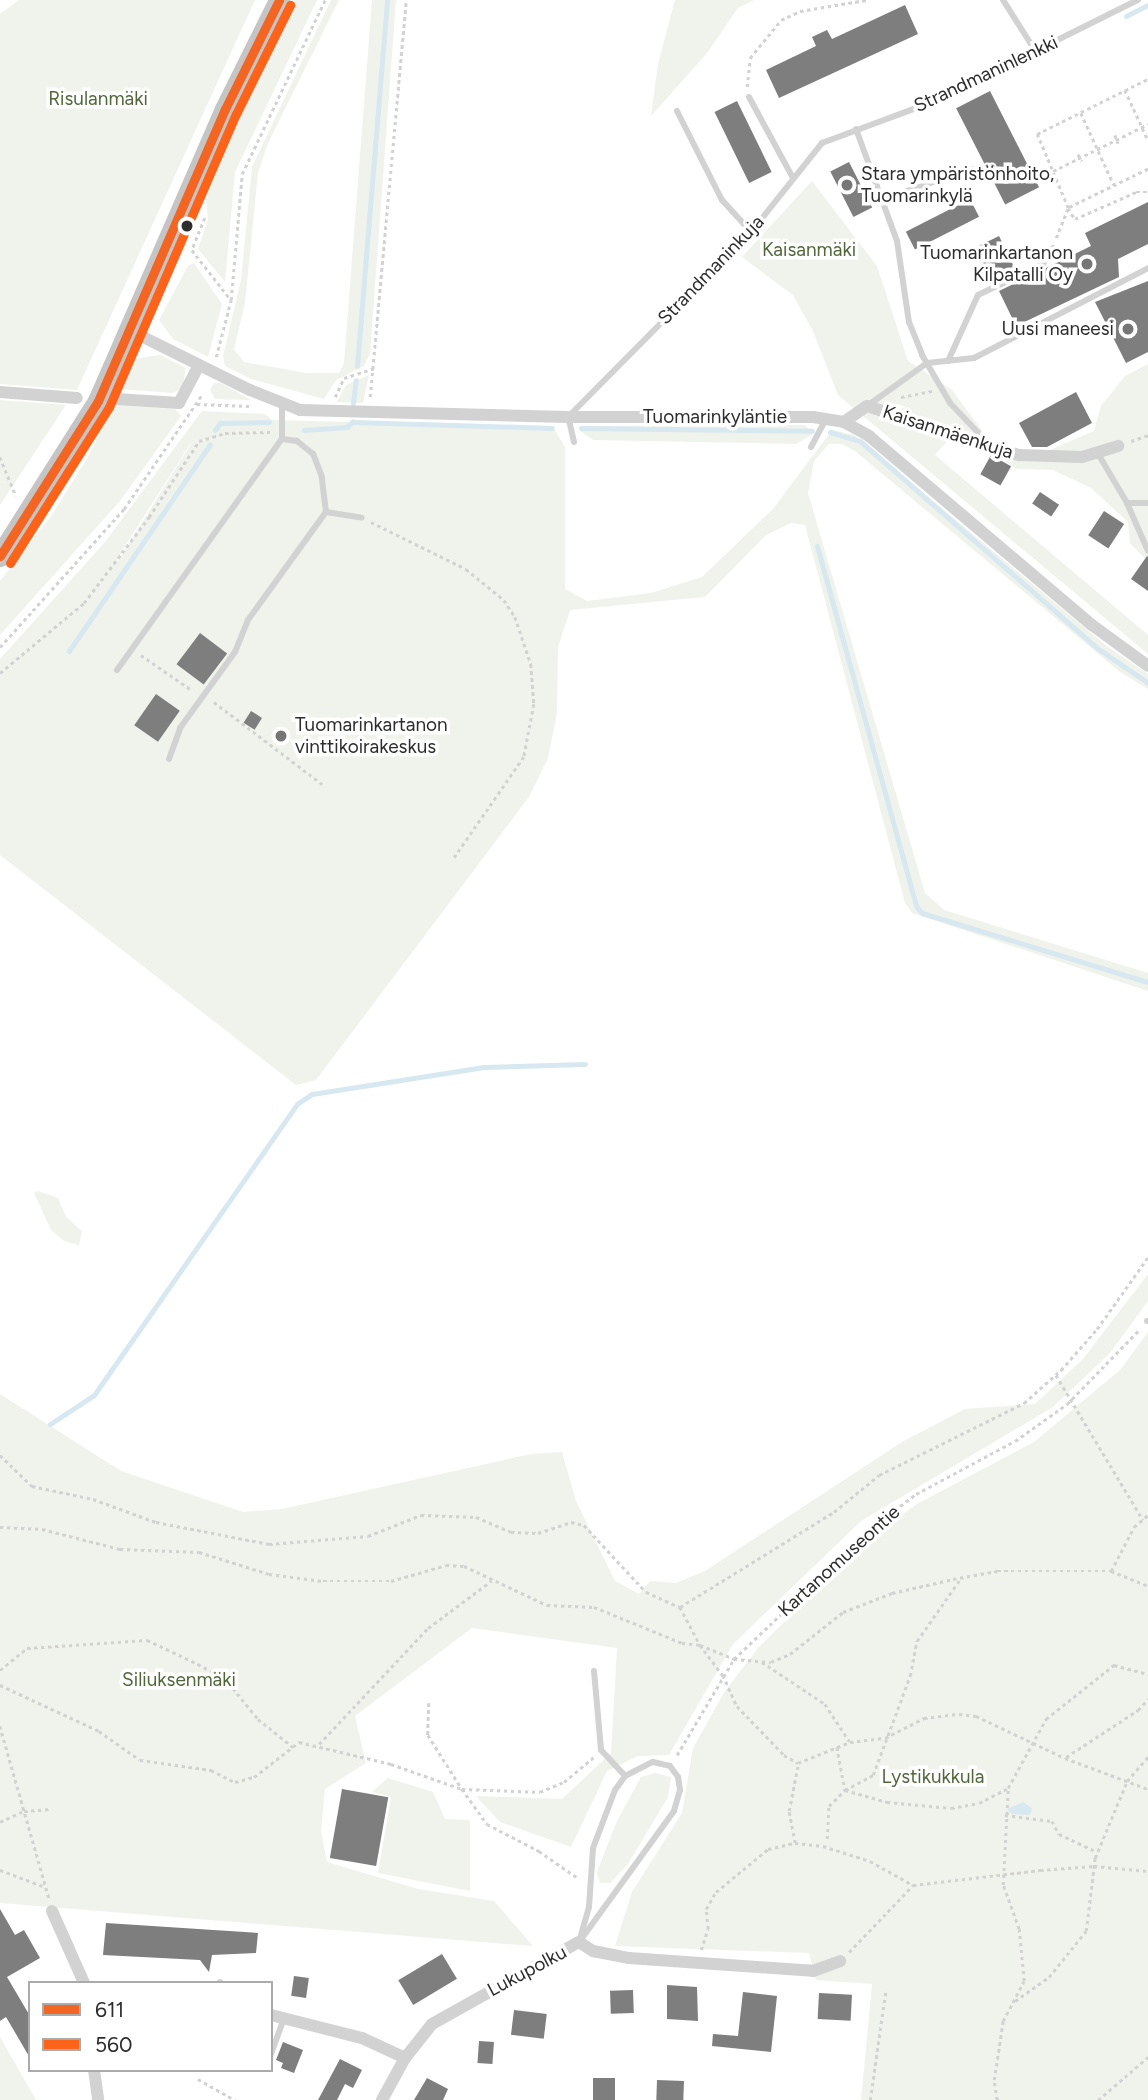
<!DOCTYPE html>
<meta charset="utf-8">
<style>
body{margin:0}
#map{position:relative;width:1148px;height:2100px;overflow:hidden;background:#fff;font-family:Figtree,sans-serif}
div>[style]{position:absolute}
.green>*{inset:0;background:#f0f3eb}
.water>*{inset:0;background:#d7e8f0}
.stream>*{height:5px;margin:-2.5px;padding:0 2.5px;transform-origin:2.5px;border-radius:2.5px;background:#d7e8f0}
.building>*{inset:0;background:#7e7e7e;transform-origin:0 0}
.path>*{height:2.5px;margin-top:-1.25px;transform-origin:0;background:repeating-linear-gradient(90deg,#d2d2d2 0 3.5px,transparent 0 7px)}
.service>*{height:6px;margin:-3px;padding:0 3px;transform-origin:3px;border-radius:3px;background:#d2d2d2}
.minor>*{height:12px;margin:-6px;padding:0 6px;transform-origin:6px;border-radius:6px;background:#d2d2d2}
.primary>*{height:21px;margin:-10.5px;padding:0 10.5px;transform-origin:10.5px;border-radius:10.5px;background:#c5c5c5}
.bus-1>*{height:9px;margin:-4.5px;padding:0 4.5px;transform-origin:4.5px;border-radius:4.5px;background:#f26522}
.bus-2>*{height:9px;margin:-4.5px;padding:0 4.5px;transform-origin:4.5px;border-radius:4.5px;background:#ff6319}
.dots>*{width:19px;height:19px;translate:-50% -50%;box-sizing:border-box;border:4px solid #fff;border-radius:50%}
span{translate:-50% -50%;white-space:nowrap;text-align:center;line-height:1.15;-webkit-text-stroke:7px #fff;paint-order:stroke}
.street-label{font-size:19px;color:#2d2d2d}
.park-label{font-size:19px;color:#51673b}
.poi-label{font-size:19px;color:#2d2d2d}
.left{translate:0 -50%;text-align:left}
.right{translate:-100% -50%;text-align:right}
.legend{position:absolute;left:28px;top:1981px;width:245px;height:91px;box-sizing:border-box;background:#fff;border:2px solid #ababab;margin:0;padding:9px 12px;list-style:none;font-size:21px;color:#2d2d2d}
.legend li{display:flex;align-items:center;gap:14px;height:35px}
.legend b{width:35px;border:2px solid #ababab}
</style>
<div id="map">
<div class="green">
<i style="clip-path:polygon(19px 0,255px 0,77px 390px,0 384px,0 14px)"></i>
<i style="clip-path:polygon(295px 0,317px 0,235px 172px,225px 282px,198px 249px,208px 219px,206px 200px,252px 85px)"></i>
<i style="clip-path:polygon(331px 0,339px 0,268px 143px,258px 173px,245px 303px,234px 349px,244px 362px,306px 373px,339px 373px,344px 363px,372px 0,396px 0,370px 354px,364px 366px,336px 380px,324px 399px,251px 379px,225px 366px,223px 356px,241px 280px,252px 167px)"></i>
<i style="clip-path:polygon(675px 0,754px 0,738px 8px,707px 53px,651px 116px,658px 64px)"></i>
<i style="clip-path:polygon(812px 181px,877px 266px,908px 361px,952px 390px,986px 436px,1017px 451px,1038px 455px,1094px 431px,1101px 406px,1125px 376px,1148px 364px,1148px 562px,1130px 543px,1128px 522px,1091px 488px,1053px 470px,1016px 469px,992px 451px,948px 440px,935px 455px,1148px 635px,1148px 654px,838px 395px,813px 331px,793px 295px,742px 257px)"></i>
<i style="clip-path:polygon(194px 263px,222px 304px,208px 357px,173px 339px,159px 320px,188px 266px)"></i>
<i style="clip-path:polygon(160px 355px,186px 368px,182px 389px,172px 393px,119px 389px,134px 359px)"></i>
<i style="clip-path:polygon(369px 375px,363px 403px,337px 402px,346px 385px)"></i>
<i style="clip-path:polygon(214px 383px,221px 383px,251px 400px,215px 399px,210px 390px)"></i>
<i style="clip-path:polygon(0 400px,66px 405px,0 505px)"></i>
<i style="clip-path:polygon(113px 405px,175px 409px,181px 416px,120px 501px,0 635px,0 581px,50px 518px,89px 455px)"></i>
<i style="clip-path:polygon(evenodd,202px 411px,265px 414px,272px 420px,553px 427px,565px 447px,565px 589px,587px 601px,651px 593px,702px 577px,773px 509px,832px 430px,854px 435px,1108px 647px,1148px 674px,1148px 689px,1120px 672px,855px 451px,842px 444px,829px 444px,814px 461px,808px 493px,925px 893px,944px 910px,1148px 973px,1148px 991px,912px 913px,905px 903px,805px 525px,791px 523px,766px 535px,705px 597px,570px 610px,558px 647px,557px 713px,548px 758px,529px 797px,316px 1080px,296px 1085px,0 855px,0 659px,105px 542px,202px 411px,191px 443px,191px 444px,116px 564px,123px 549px,191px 443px)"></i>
<i style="clip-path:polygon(805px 425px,813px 434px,796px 444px,593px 440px,579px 430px,583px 426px)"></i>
<i style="clip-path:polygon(38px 1191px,58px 1198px,66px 1217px,82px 1231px,79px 1245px,64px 1241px,51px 1230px,34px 1193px)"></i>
<i style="clip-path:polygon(1148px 1274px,1148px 1301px,1110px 1353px,1053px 1407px,861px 1521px,733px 1644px,669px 1755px,638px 1756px,607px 1771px,571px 1847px,500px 1822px,476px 1796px,562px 1799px,611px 1753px,617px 1648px,472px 1628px,355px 1716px,366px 1763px,325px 1789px,321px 1831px,327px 1862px,418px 1889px,494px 1901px,533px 1946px,0 1903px,0 1394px,121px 1471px,243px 1512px,282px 1509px,531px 1454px,562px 1452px,576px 1501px,615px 1581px,639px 1594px,650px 1581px,676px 1583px,705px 1571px,902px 1442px,965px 1409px,1035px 1404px,1083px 1359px)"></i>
<i style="clip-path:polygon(1148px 1332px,1148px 2100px,861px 2100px,872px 1984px,816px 1980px,809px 1953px,615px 1946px,632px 1892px,682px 1813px,693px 1748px,725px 1691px,758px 1648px,870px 1537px,917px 1504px,1034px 1442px,1120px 1370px)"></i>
<i style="clip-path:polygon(655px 1773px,671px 1777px,668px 1797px,628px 1864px,610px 1883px,600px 1883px,597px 1872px,617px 1821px,641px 1777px)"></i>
<i style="clip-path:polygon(388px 1778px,433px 1792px,445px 1819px,470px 1820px,470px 1891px,378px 1873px,391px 1797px,372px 1792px)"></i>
<i style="clip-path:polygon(0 2037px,36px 2100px,0 2100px)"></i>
</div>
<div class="water">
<i style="clip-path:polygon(1023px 1802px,1032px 1808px,1030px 1815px,1012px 1814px,1007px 1809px)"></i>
</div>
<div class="stream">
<i style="left:1126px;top:16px;width:25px;rotate:-27deg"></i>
<i style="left:357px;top:366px;width:367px;rotate:-85.3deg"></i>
<i style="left:353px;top:403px;width:23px;rotate:-83deg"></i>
<i style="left:353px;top:422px;width:199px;rotate:1.7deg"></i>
<i style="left:581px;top:428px;width:231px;rotate:0.7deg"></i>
<i style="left:215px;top:430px;width:9px;rotate:-54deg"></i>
<i style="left:220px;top:423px;width:49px;rotate:-1.2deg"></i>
<i style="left:304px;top:430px;width:43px;rotate:-4deg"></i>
<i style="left:347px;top:427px;width:8px;rotate:-45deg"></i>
<i style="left:830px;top:432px;width:31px;rotate:17deg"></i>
<i style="left:860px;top:441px;width:318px;rotate:41.1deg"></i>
<i style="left:1100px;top:650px;width:58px;rotate:34.5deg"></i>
<i style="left:817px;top:546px;width:373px;rotate:74.6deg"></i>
<i style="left:916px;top:906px;width:9px;rotate:49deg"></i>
<i style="left:922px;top:913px;width:236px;rotate:17deg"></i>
<i style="left:69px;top:651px;width:250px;rotate:-55.7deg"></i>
<i style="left:50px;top:1424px;width:53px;rotate:-33.4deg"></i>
<i style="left:94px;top:1395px;width:355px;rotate:-55.1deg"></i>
<i style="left:297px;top:1104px;width:18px;rotate:-34deg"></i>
<i style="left:312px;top:1094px;width:174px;rotate:-8.9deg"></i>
<i style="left:484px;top:1067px;width:101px;rotate:-1.7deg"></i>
</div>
<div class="building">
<i style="clip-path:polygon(905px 5px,918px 34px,779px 98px,766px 70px,816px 46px,812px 37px,827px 30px,832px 39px)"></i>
<i style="left:990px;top:91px;width:108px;height:38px;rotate:63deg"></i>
<i style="left:737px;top:101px;width:79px;height:25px;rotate:64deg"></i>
<i style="left:849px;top:162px;width:51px;height:21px;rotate:63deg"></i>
<i style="left:970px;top:199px;width:20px;height:72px;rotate:63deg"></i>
<i style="clip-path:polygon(1148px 202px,1148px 244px,1118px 259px,1119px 277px,1016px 326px,999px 291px,1091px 246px,1085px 233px)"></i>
<i style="left:999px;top:236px;width:39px;height:26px;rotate:64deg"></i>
<i style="clip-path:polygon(1148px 281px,1148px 352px,1126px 363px,1095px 302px)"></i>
<i style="clip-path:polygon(1076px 392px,1092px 423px,1047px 447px,1032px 447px,1019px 423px)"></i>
<i style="left:991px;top:455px;width:23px;height:22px;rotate:29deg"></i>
<i style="left:1040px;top:492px;width:23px;height:14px;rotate:34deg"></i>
<i style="left:1104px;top:511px;width:24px;height:29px;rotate:33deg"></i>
<i style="clip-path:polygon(1147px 556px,1148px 557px,1148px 591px,1131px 579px)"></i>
<i style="left:200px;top:633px;width:34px;height:39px;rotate:37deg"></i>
<i style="left:156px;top:694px;width:29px;height:38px;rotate:35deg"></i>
<i style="left:251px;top:711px;width:13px;height:14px;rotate:32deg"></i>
<i style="left:342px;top:1789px;width:47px;height:70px;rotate:10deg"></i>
<i style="clip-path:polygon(0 1909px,15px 1935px,24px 1930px,40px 1958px,7px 1977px,30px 2016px,30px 2058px,6px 2017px,0 2021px)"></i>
<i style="clip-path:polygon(106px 1923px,258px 1933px,256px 1953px,212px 1955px,209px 1972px,200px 1960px,103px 1955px)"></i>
<i style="left:442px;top:1954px;width:29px;height:51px;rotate:59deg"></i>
<i style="left:294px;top:1976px;width:15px;height:20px;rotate:8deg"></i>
<i style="clip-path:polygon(667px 1985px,697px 1987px,698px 2021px,667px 2019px)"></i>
<i style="left:633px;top:1990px;width:23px;height:23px;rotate:88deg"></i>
<i style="clip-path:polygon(743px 1992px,777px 1996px,771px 2052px,712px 2046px,713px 2034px,738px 2036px)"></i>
<i style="left:819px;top:1993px;width:33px;height:26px;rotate:3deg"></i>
<i style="left:514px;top:2010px;width:33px;height:25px;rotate:7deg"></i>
<i style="left:479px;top:2041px;width:15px;height:22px;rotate:4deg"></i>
<i style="clip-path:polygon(283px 2042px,303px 2050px,294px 2073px,281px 2068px,283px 2063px,276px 2060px)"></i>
<i style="clip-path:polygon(340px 2059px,362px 2070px,353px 2088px,345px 2084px,337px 2100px,318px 2100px)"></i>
<i style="clip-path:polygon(427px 2078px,448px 2089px,443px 2100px,414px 2100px)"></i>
<i style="left:593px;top:2078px;width:22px;height:22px"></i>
<i style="left:657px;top:2080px;width:27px;height:20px;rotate:2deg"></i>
</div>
<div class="path">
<i style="left:747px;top:87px;width:29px;rotate:-84deg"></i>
<i style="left:750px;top:58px;width:49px;rotate:-50.8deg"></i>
<i style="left:781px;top:20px;width:21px;rotate:-25deg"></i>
<i style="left:800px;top:11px;width:67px;rotate:-9.5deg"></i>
<i style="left:1125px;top:90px;width:55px;rotate:65.3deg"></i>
<i style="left:1081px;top:113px;width:79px;rotate:65.4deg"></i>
<i style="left:1115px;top:135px;width:9px;rotate:69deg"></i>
<i style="left:1078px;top:154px;width:8px;rotate:60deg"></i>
<i style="left:1148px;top:169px;width:89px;rotate:154deg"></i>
<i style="left:1068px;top:208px;width:13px;rotate:58deg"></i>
<i style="left:1075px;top:219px;width:67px;rotate:-23.9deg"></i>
<i style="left:1136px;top:192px;width:12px"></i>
<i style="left:1053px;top:171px;width:106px;rotate:-26.3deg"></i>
<i style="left:205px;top:218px;width:35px;rotate:112deg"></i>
<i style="left:192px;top:250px;width:63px;rotate:52deg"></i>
<i style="left:1056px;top:238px;width:32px;rotate:-68deg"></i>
<i style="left:1068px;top:208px;width:80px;rotate:-112.7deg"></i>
<i style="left:1037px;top:134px;width:124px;rotate:-26.4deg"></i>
<i style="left:216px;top:357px;width:59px;rotate:-75.3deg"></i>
<i style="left:231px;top:300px;width:126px;rotate:-85deg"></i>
<i style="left:242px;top:174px;width:193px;rotate:-64.5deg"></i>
<i style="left:335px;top:397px;width:21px;rotate:-65deg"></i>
<i style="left:344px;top:378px;width:32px;rotate:-18deg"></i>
<i style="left:370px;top:397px;width:399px;rotate:-84.8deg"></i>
<i style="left:901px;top:397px;width:32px;rotate:-11deg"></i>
<i style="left:197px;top:404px;width:52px;rotate:2.2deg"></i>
<i style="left:1131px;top:441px;width:18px;rotate:-19deg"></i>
<i style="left:0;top:457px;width:42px;rotate:67.7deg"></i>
<i style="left:371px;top:522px;width:106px;rotate:26.3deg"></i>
<i style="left:466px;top:569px;width:49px;rotate:39.2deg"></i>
<i style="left:504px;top:600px;width:20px;rotate:57deg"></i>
<i style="left:515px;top:617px;width:50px;rotate:71.2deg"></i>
<i style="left:531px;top:664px;width:40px;rotate:85.7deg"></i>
<i style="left:534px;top:704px;width:54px;rotate:100.7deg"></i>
<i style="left:524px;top:757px;width:126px;rotate:124.7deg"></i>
<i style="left:0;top:647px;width:186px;rotate:-48.1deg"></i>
<i style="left:124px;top:509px;width:140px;rotate:-55.7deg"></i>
<i style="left:141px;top:655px;width:63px;rotate:34.7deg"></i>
<i style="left:0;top:673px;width:109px;rotate:-39.8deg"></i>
<i style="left:84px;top:603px;width:108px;rotate:-52.9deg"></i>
<i style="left:149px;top:517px;width:91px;rotate:-56.7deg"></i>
<i style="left:199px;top:441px;width:27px;rotate:-17deg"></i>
<i style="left:225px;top:433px;width:45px;rotate:-1.3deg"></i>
<i style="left:214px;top:702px;width:136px;rotate:37.2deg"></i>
<i style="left:1056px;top:1375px;width:169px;rotate:59deg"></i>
<i style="left:0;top:1455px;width:45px;rotate:44.1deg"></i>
<i style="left:32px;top:1486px;width:62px;rotate:12deg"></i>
<i style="left:93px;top:1499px;width:67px;rotate:20.1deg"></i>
<i style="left:156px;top:1522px;width:115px;rotate:11deg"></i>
<i style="left:269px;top:1544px;width:99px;rotate:-4.6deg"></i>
<i style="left:368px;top:1536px;width:57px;rotate:-21.6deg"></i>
<i style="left:421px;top:1515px;width:55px;rotate:2.1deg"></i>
<i style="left:476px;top:1517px;width:38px;rotate:23deg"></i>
<i style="left:511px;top:1532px;width:27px;rotate:2deg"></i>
<i style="left:538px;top:1533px;width:35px;rotate:-18deg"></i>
<i style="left:571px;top:1522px;width:13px;rotate:13deg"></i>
<i style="left:584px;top:1525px;width:91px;rotate:47.2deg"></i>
<i style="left:646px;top:1592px;width:37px;rotate:24deg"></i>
<i style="left:680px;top:1607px;width:181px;rotate:-31.7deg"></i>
<i style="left:834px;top:1512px;width:58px;rotate:-39.4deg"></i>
<i style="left:879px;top:1475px;width:162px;rotate:-26.4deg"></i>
<i style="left:1024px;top:1403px;width:50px;rotate:-41.7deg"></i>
<i style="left:1061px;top:1370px;width:55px;rotate:-48.7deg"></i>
<i style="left:1097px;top:1329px;width:88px;rotate:-54.7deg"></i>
<i style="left:0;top:1527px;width:42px;rotate:2.7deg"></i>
<i style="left:42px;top:1529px;width:81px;rotate:14.4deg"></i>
<i style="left:120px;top:1549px;width:79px;rotate:2.2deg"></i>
<i style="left:199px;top:1552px;width:73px;rotate:17.4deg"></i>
<i style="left:269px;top:1574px;width:54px;rotate:7.4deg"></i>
<i style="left:323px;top:1581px;width:68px"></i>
<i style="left:391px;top:1581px;width:57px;rotate:-16.2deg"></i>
<i style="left:446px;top:1565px;width:18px;rotate:3deg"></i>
<i style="left:464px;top:1566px;width:92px;rotate:25.2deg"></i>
<i style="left:547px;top:1605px;width:47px;rotate:2.4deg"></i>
<i style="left:594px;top:1607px;width:95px;rotate:22.2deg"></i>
<i style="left:682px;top:1643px;width:18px;rotate:6deg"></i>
<i style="left:700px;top:1645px;width:37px;rotate:22deg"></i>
<i style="left:734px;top:1659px;width:37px;rotate:5deg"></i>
<i style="left:771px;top:1662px;width:21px;rotate:-23deg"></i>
<i style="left:790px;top:1654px;width:68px;rotate:-38.4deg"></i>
<i style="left:843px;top:1612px;width:53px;rotate:-21.2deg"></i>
<i style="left:892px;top:1593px;width:63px;rotate:-12.9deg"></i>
<i style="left:953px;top:1579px;width:45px;rotate:-10.3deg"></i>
<i style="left:997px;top:1571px;width:114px"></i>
<i style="left:1111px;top:1571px;width:40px;rotate:22deg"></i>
<i style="left:1111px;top:1571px;width:50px;rotate:-62.4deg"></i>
<i style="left:1134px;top:1527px;width:18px;rotate:-41deg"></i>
<i style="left:680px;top:1607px;width:43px;rotate:62.2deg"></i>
<i style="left:700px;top:1645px;width:38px;rotate:53deg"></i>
<i style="left:723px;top:1675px;width:34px;rotate:66deg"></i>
<i style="left:737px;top:1706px;width:68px;rotate:46.2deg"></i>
<i style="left:784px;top:1755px;width:16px;rotate:30deg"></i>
<i style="left:798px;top:1763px;width:56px;rotate:-22deg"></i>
<i style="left:850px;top:1742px;width:35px;rotate:-7deg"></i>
<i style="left:885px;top:1738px;width:44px;rotate:-27.1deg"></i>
<i style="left:924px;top:1718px;width:35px;rotate:-7deg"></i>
<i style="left:959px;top:1714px;width:17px;rotate:7deg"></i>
<i style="left:976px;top:1716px;width:98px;rotate:25.3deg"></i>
<i style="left:1065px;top:1758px;width:89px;rotate:20.5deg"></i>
<i style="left:762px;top:1662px;width:76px;rotate:33.7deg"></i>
<i style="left:825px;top:1704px;width:45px;rotate:56.7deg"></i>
<i style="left:0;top:1670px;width:35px;rotate:-39deg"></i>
<i style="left:27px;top:1648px;width:120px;rotate:-3.8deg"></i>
<i style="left:147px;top:1640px;width:63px;rotate:25.3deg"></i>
<i style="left:204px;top:1667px;width:36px;rotate:36deg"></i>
<i style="left:233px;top:1688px;width:40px;rotate:51deg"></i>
<i style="left:258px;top:1719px;width:45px;rotate:38.7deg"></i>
<i style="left:0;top:1685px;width:109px;rotate:24.9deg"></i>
<i style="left:99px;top:1731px;width:50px;rotate:35.3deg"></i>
<i style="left:140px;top:1760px;width:72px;rotate:8deg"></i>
<i style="left:211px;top:1770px;width:27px;rotate:27deg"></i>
<i style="left:235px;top:1782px;width:20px;rotate:-15deg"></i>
<i style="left:254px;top:1777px;width:57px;rotate:-37.9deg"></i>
<i style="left:299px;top:1742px;width:95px;rotate:13.4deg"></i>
<i style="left:391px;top:1764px;width:75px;rotate:19.4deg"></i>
<i style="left:462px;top:1789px;width:43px;rotate:54.5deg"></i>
<i style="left:487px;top:1824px;width:59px;rotate:27.4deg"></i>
<i style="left:539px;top:1851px;width:47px;rotate:34.7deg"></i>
<i style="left:429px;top:1703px;width:32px;rotate:92deg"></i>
<i style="left:428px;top:1735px;width:64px;rotate:57.8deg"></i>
<i style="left:462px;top:1789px;width:78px;rotate:2.2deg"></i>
<i style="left:540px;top:1792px;width:26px;rotate:-23deg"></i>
<i style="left:564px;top:1782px;width:39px;rotate:-40deg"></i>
<i style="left:0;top:1726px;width:179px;rotate:74.1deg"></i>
<i style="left:319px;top:1744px;width:159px;rotate:-46.8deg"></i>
<i style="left:428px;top:1628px;width:79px;rotate:-36.7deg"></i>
<i style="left:837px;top:1747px;width:44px;rotate:79.5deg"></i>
<i style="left:845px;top:1790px;width:32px;rotate:-28deg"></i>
<i style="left:873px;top:1775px;width:106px;rotate:-69.5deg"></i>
<i style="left:910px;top:1676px;width:36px;rotate:-79deg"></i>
<i style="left:917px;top:1641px;width:77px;rotate:-55.1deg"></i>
<i style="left:677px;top:1755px;width:112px;rotate:-59.3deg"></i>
<i style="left:734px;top:1659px;width:191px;rotate:-43.7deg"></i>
<i style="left:872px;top:1527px;width:55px;rotate:-36.9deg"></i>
<i style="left:916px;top:1494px;width:112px;rotate:-28.2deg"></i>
<i style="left:1015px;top:1441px;width:64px;rotate:-35.4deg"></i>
<i style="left:1067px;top:1404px;width:103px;rotate:-45.8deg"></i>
<i style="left:1066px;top:1757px;width:86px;rotate:-33.1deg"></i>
<i style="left:1138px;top:1710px;width:15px;rotate:-48deg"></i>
<i style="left:1005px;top:1815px;width:47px;rotate:7.3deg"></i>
<i style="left:1052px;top:1821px;width:15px;rotate:62deg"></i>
<i style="left:1059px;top:1834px;width:42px;rotate:25.3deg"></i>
<i style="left:0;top:1822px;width:26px;rotate:-25deg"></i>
<i style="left:24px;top:1811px;width:27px;rotate:-4deg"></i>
<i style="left:827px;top:1839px;width:33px;rotate:-87deg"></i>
<i style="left:829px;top:1806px;width:23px;rotate:-45deg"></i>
<i style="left:845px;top:1790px;width:44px;rotate:15.9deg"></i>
<i style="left:887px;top:1802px;width:64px;rotate:5.4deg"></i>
<i style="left:951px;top:1808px;width:28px;rotate:-10deg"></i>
<i style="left:979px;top:1803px;width:31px;rotate:-27deg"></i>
<i style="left:795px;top:1843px;width:33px;rotate:-101deg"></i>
<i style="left:789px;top:1811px;width:47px;rotate:-78.9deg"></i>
<i style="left:0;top:1870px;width:48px;rotate:20.7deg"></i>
<i style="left:701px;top:1950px;width:22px;rotate:-72deg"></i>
<i style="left:708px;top:1929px;width:20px;rotate:-96deg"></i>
<i style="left:706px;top:1909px;width:20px;rotate:-60deg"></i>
<i style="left:716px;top:1892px;width:67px;rotate:-39.6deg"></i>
<i style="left:768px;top:1849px;width:28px;rotate:-13deg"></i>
<i style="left:795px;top:1843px;width:28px;rotate:6deg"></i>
<i style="left:823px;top:1846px;width:49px;rotate:17.7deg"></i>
<i style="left:870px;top:1861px;width:49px;rotate:29.2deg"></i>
<i style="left:849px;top:1952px;width:93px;rotate:-46.3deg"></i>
<i style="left:913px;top:1885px;width:128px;rotate:-6.7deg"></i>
<i style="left:1040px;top:1870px;width:54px;rotate:-4.2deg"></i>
<i style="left:1094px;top:1866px;width:54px;rotate:5.3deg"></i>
<i style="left:1015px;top:2001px;width:42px;rotate:-35.2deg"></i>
<i style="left:1049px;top:1977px;width:59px;rotate:-51.2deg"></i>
<i style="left:1086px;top:1931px;width:74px;rotate:-83deg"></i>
<i style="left:1095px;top:1858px;width:83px;rotate:-67.4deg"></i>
<i style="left:1127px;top:1781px;width:32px;rotate:-49deg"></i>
<i style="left:198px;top:2079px;width:43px;rotate:29.6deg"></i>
<i style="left:870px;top:2100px;width:112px;rotate:-81.8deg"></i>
<i style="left:997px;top:2100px;width:20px;rotate:-99deg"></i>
<i style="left:994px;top:2080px;width:60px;rotate:-81.3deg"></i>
<i style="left:1003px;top:2021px;width:45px;rotate:-62.3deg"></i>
<i style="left:1024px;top:1981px;width:52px;rotate:-95.5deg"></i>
<i style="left:1019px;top:1929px;width:47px;rotate:-110deg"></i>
<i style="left:1003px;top:1885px;width:97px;rotate:-87deg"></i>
<i style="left:1008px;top:1788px;width:79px;rotate:-61.2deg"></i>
<i style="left:1046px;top:1719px;width:87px;rotate:-38.5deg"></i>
<i style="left:1114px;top:1665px;width:35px;rotate:15deg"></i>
<i style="left:1098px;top:2100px;width:66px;rotate:-40.7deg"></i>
</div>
<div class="service">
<i style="left:1003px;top:0;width:62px;rotate:57.6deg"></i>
<i style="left:749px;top:97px;width:92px;rotate:61.5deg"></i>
<i style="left:677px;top:111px;width:100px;rotate:63.2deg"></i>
<i style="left:722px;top:200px;width:43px;rotate:47.8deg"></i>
<i style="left:856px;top:129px;width:119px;rotate:69.9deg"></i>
<i style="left:897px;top:241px;width:82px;rotate:81.6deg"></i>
<i style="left:909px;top:322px;width:35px;rotate:68deg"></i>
<i style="left:922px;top:355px;width:56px;rotate:59.7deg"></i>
<i style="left:950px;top:403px;width:52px;rotate:46.5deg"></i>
<i style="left:882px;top:199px;width:96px;rotate:-18.2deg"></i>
<i style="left:948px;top:361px;width:72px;rotate:-65.6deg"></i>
<i style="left:978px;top:295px;width:72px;rotate:-25.5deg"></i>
<i style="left:1043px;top:264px;width:19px;rotate:-58deg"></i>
<i style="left:867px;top:406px;width:74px;rotate:-35.6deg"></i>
<i style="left:927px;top:363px;width:47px;rotate:-6.1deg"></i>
<i style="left:974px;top:358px;width:196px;rotate:-27.3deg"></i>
<i style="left:574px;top:442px;width:26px;rotate:-103deg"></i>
<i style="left:568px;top:417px;width:260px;rotate:-45.3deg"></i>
<i style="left:751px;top:232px;width:114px;rotate:-51.4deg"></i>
<i style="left:822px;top:143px;width:121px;rotate:-20.4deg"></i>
<i style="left:935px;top:101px;width:227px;rotate:-26.5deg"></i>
<i style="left:811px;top:447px;width:32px;rotate:-62deg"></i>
<i style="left:1097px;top:452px;width:59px;rotate:59.5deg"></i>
<i style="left:1127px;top:503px;width:52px;rotate:66.4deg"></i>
<i style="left:1127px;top:503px;width:21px"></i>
<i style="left:326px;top:512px;width:36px;rotate:9deg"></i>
<i style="left:117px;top:670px;width:284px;rotate:-54.5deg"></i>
<i style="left:282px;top:439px;width:35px;rotate:-90deg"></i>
<i style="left:169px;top:759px;width:33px;rotate:-70deg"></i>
<i style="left:180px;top:728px;width:94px;rotate:-54.1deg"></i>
<i style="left:235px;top:652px;width:35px;rotate:-68deg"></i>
<i style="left:248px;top:620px;width:133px;rotate:-54.2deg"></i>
<i style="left:326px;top:512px;width:35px;rotate:-97deg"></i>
<i style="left:322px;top:477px;width:25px;rotate:-111deg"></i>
<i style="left:313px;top:454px;width:21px;rotate:-141deg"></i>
<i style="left:297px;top:441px;width:15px;rotate:-172deg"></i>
<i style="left:1147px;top:1321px;width:1px"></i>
<i style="left:594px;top:1671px;width:79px;rotate:84.9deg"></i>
<i style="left:601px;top:1750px;width:35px;rotate:47deg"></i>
<i style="left:653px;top:1762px;width:17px;rotate:13deg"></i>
<i style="left:670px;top:1766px;width:14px;rotate:54deg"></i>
<i style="left:678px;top:1777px;width:13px;rotate:81deg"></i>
<i style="left:680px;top:1790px;width:22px;rotate:106deg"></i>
<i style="left:674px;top:1811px;width:162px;rotate:125.9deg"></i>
<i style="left:579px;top:1942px;width:36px;rotate:-74deg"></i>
<i style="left:589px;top:1907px;width:59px;rotate:-86.1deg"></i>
<i style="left:593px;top:1848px;width:62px;rotate:-69.2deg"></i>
<i style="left:615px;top:1790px;width:17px;rotate:-54deg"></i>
<i style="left:625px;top:1776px;width:31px;rotate:-27deg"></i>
<i style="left:220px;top:1983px;width:1px;rotate:-90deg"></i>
<i style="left:271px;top:2054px;width:37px;rotate:-70deg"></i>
</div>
<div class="minor">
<i style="left:129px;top:330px;width:135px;rotate:26.4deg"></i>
<i style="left:250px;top:390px;width:54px;rotate:21.8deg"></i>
<i style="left:300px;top:410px;width:268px;rotate:1.5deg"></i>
<i style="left:568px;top:417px;width:245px"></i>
<i style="left:813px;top:417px;width:31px;rotate:9deg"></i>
<i style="left:844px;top:422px;width:29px;rotate:29deg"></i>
<i style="left:869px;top:436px;width:292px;rotate:40.3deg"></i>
<i style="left:1092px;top:625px;width:69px;rotate:36.2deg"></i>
<i style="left:0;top:392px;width:77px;rotate:4.5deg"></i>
<i style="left:115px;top:399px;width:64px;rotate:3.6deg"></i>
<i style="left:179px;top:403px;width:43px;rotate:-62.2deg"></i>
<i style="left:844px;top:422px;width:28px;rotate:-35deg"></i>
<i style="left:867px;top:406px;width:160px;rotate:17.9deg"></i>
<i style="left:1019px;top:455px;width:63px;rotate:1.8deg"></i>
<i style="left:1082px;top:457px;width:38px;rotate:-17deg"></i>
<i style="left:52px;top:1911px;width:79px;rotate:66deg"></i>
<i style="left:271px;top:2015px;width:94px;rotate:14.2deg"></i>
<i style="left:362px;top:2038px;width:47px;rotate:24.9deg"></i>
<i style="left:94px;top:2070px;width:30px;rotate:82deg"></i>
<i style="left:382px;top:2100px;width:48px;rotate:-61.3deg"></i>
<i style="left:405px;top:2058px;width:43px;rotate:-51.5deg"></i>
<i style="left:432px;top:2024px;width:168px;rotate:-29.2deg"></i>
<i style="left:579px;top:1942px;width:17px;rotate:33deg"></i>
<i style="left:593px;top:1951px;width:37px;rotate:11deg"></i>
<i style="left:629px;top:1958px;width:184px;rotate:4deg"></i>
<i style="left:813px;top:1971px;width:29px;rotate:-20deg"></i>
</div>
<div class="primary">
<i style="left:0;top:556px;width:183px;rotate:-57.7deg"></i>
<i style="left:98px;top:401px;width:318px;rotate:-66.5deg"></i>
<i style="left:225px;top:109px;width:122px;rotate:-63.6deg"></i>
</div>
<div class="bus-1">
<i style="left:0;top:556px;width:183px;rotate:-57.7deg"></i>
<i style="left:98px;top:401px;width:318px;rotate:-66.5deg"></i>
<i style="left:225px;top:109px;width:122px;rotate:-63.6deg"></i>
</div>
<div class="bus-2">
<i style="left:10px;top:563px;width:185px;rotate:-57.6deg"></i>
<i style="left:109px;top:407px;width:319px;rotate:-66.6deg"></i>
<i style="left:236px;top:114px;width:122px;rotate:-63.6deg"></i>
</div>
<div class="dots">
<i style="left:847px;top:185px;background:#767676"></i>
<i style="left:187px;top:226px;background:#2d2d2d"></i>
<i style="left:1087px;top:264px;background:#767676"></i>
<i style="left:1128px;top:329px;background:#767676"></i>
<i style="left:281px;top:736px;background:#767676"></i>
</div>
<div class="street-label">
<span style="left:986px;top:74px;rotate:-25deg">Strandmaninlenkki</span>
<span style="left:711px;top:270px;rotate:-46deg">Strandmaninkuja</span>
<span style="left:715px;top:417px">Tuomarinkyläntie</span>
<span style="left:948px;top:432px;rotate:18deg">Kaisanmäenkuja</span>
<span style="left:839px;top:1561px;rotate:-42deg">Kartanomuseontie</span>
<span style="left:527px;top:1971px;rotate:-28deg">Lukupolku</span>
</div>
<div class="park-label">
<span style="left:98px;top:99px">Risulanmäki</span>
<span style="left:809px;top:250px">Kaisanmäki</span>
<span style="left:179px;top:1680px">Siliuksenmäki</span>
<span style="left:933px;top:1777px">Lystikukkula</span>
</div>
<div class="poi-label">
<span class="left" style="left:861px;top:185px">Stara ympäristönhoito,<br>Tuomarinkylä</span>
<span class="right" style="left:1073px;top:264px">Tuomarinkartanon<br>Kilpatalli Oy</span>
<span class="right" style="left:1114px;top:329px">Uusi maneesi</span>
<span class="left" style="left:295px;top:736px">Tuomarinkartanon<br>vinttikoirakeskus</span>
</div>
<ul class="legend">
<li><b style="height:9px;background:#f26522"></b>611</li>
<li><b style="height:9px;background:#ff6319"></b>560</li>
</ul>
</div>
